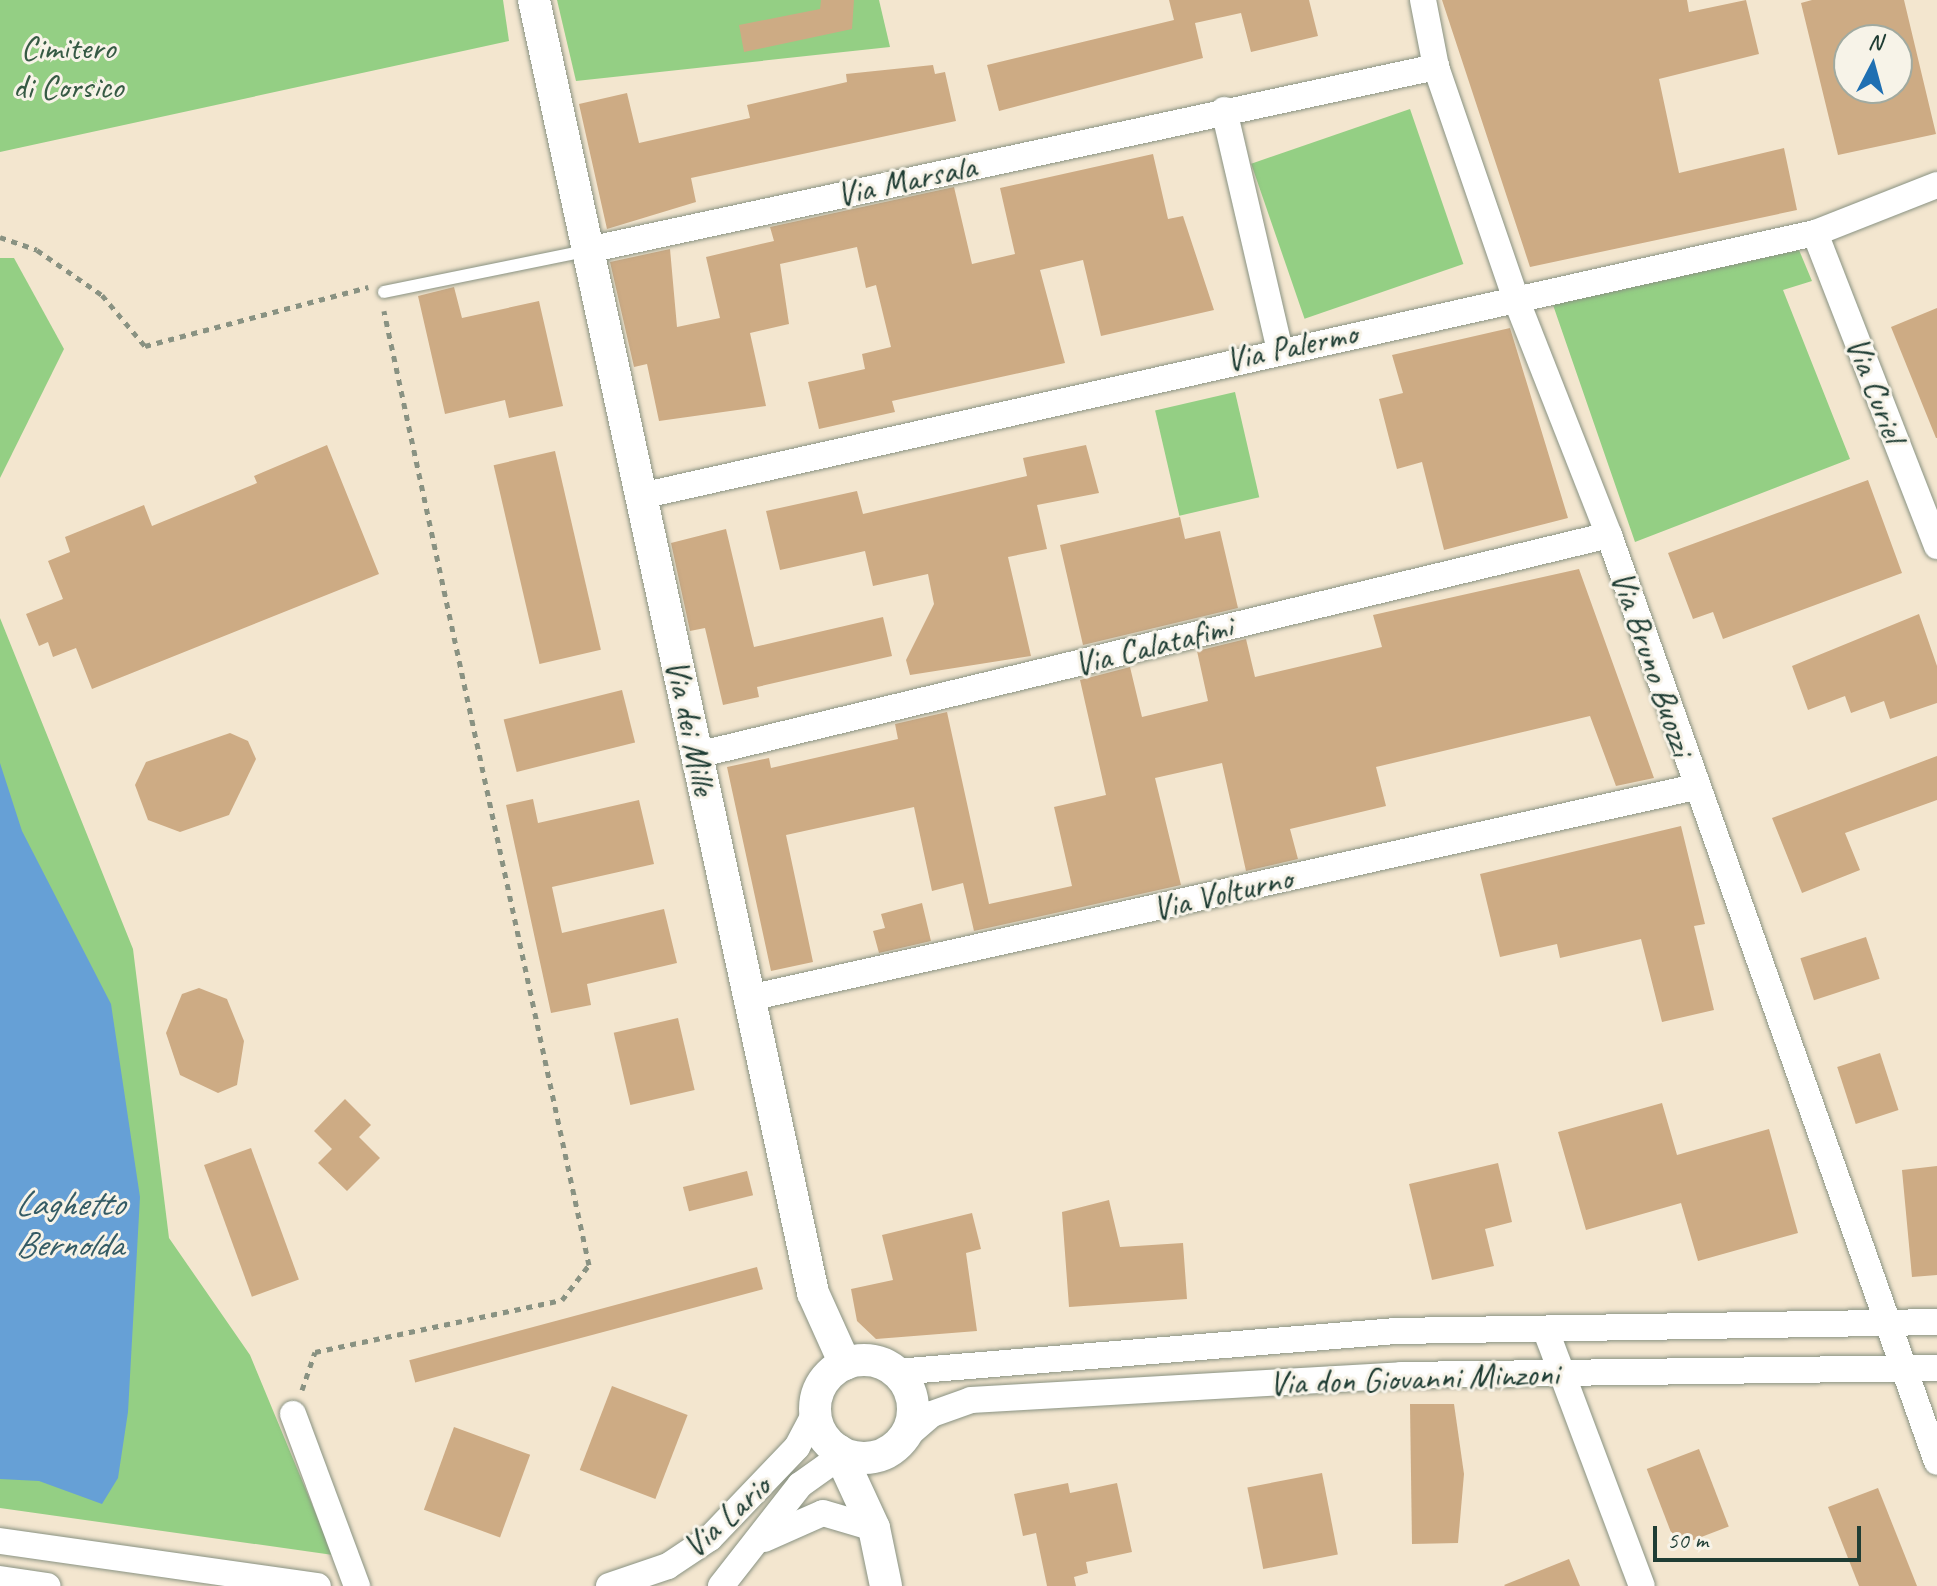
<!DOCTYPE html>
<style>
body{margin:0}
#map{position:relative;width:1937px;height:1586px;overflow:hidden;background:#f3e6cf;font-family:Caveat,sans-serif}
div>[style]{position:absolute}
.green>*{inset:0;background:#94cf84;transform-origin:0 0}
.water>*{inset:0;background:#66a0d6}
.building>*{inset:0;background:#cdab84;transform-origin:0 0}
.path>*{height:5px;margin-top:-2.5px;transform-origin:0;background:repeating-linear-gradient(90deg,#899282 0 6px,transparent 0 12px)}
.roads{filter:drop-shadow(0 0 2px #899282) drop-shadow(0 0 2px #899282)}
.service>*{height:12px;margin:-6px;padding:0 6px;transform-origin:6px;border-radius:6px;background:#fff}
.minor>*{height:26px;margin:-13px;padding:0 13px;transform-origin:13px;border-radius:13px;background:#fff}
.tertiary>*{height:32px;margin:-16px;padding:0 16px;transform-origin:16px;border-radius:16px;background:#fff}
.tertiary>.ring{margin:-16px;padding:0;box-sizing:content-box;background:none;border:32px solid #fff;border-radius:50%}
span{translate:-50% -50%;white-space:nowrap;text-align:center;line-height:1.15;-webkit-text-stroke:6px #f7f3e8;paint-order:stroke}
.park-label{font-size:34px;color:#365a44}
.street-label{font-size:34px;color:#1f3d34}
.water-label{font-size:36px;color:#345b65;font-style:italic}
.north{position:absolute;left:1833px;top:24px;width:80px;height:80px;box-sizing:border-box;background:#f7f3e8;border:2px solid #a1aaa0;border-radius:50%;rotate:6deg;font-size:22px;font-weight:700;line-height:32px;text-align:center;color:#1f3d34}
.north::after{content:'';display:block;margin:auto;width:28px;height:36px;background:#1f6fb2;clip-path:polygon(50% 0,100% 100%,50% 72%,0 100%)}
.scale{position:absolute;left:1653px;top:1526px;width:208px;height:36px;box-sizing:border-box;border:4px solid #1f3d34;border-top:0;padding-left:10px;font-size:24px;line-height:28px;white-space:nowrap;color:#1f3d34;-webkit-text-stroke:6px #f7f3e8;paint-order:stroke}
</style>
<div id="map">
<div class="green">
<i style="clip-path:polygon(0 0,503px 0,509px 41px,0 152px)"></i>
<i style="clip-path:polygon(557px 0,879px 0,890px 47px,576px 81px)"></i>
<i style="left:1410px;top:109px;width:164px;height:168px;rotate:71deg"></i>
<i style="clip-path:polygon(1799px 250px,1812px 281px,1783px 290px,1850px 459px,1635px 542px,1553px 305px)"></i>
<i style="clip-path:polygon(0 258px,14px 258px,64px 349px,0 478px)"></i>
<i style="left:1235px;top:392px;width:108px;height:82px;rotate:77deg"></i>
<i style="clip-path:polygon(0 618px,133px 949px,169px 1238px,250px 1355px,333px 1555px,0 1508px)"></i>
</div>
<div class="water">
<i style="clip-path:polygon(0 763px,22px 831px,111px 1004px,140px 1197px,128px 1412px,118px 1478px,102px 1504px,39px 1481px,0 1479px)"></i>
</div>
<div class="building">
<i style="clip-path:polygon(821px 0,854px 0,852px 29px,744px 52px,739px 25px,820px 9px)"></i>
<i style="clip-path:polygon(1169px 0,1309px 0,1318px 36px,1251px 52px,1241px 13px,1195px 23px,1203px 58px,999px 111px,987px 65px,1174px 20px)"></i>
<i style="clip-path:polygon(1442px 0,1687px 0,1689px 12px,1746px 0,1759px 54px,1659px 79px,1679px 173px,1784px 148px,1797px 210px,1530px 267px)"></i>
<i style="clip-path:polygon(evenodd,1812px 0,1904px 0,1936px 134px,1838px 155px,1801px 3px,1812px 0,1849px 40px,1897px 40px,1897px 88px,1849px 88px,1849px 40px)"></i>
<i style="clip-path:polygon(933px 65px,935px 74px,945px 72px,956px 121px,691px 178px,696px 202px,607px 229px,579px 104px,627px 93px,639px 143px,750px 118px,747px 105px,847px 82px,846px 74px)"></i>
<i style="clip-path:polygon(1153px 154px,1168px 219px,1183px 216px,1214px 310px,1101px 336px,1083px 260px,1040px 270px,1065px 363px,892px 401px,895px 412px,819px 429px,808px 382px,865px 369px,862px 354px,891px 347px,876px 285px,866px 288px,857px 247px,780px 264px,789px 324px,750px 333px,766px 406px,659px 421px,647px 364px,634px 367px,610px 262px,670px 249px,677px 327px,720px 318px,706px 257px,774px 241px,770px 227px,954px 187px,972px 264px,1015px 254px,1000px 188px)"></i>
<i style="clip-path:polygon(454px 287px,462px 318px,539px 301px,563px 406px,509px 418px,505px 400px,445px 414px,418px 296px)"></i>
<i style="clip-path:polygon(1937px 308px,1937px 438px,1936px 438px,1891px 327px)"></i>
<i style="clip-path:polygon(1510px 328px,1568px 518px,1444px 550px,1422px 462px,1397px 469px,1379px 399px,1403px 393px,1392px 355px)"></i>
<i style="clip-path:polygon(327px 445px,379px 574px,92px 689px,76px 648px,53px 657px,48px 642px,39px 646px,26px 614px,63px 599px,48px 561px,70px 552px,65px 537px,144px 505px,152px 526px,257px 483px,254px 476px)"></i>
<i style="clip-path:polygon(1086px 445px,1099px 493px,1037px 505px,1047px 549px,1008px 557px,1031px 656px,910px 675px,906px 660px,934px 604px,928px 574px,873px 586px,865px 551px,780px 570px,766px 511px,857px 491px,863px 514px,1027px 476px,1023px 458px)"></i>
<i style="left:555px;top:451px;width:204px;height:63px;rotate:77deg"></i>
<i style="clip-path:polygon(1868px 480px,1902px 573px,1723px 639px,1713px 612px,1693px 619px,1668px 553px)"></i>
<i style="clip-path:polygon(1180px 517px,1185px 539px,1220px 531px,1238px 608px,1083px 645px,1060px 545px)"></i>
<i style="clip-path:polygon(726px 529px,754px 647px,883px 617px,892px 656px,757px 687px,759px 697px,723px 705px,705px 628px,690px 631px,671px 543px)"></i>
<i style="clip-path:polygon(1579px 569px,1654px 778px,1616px 786px,1590px 716px,1376px 767px,1386px 806px,1290px 829px,1298px 859px,1246px 871px,1222px 763px,1155px 778px,1181px 885px,974px 931px,963px 883px,932px 891px,914px 807px,786px 835px,813px 962px,771px 971px,727px 767px,769px 758px,771px 768px,898px 739px,895px 724px,947px 712px,989px 904px,1072px 886px,1054px 807px,1106px 795px,1080px 680px,1130px 667px,1142px 717px,1208px 701px,1197px 651px,1246px 639px,1255px 677px,1382px 647px,1373px 615px)"></i>
<i style="clip-path:polygon(1919px 614px,1937px 666px,1937px 703px,1890px 719px,1884px 701px,1851px 713px,1845px 696px,1808px 710px,1792px 666px)"></i>
<i style="left:622px;top:690px;width:54px;height:122px;rotate:76deg"></i>
<i style="clip-path:polygon(230px 733px,248px 741px,256px 759px,229px 815px,180px 832px,148px 820px,135px 785px,146px 762px)"></i>
<i style="clip-path:polygon(1937px 756px,1937px 800px,1845px 833px,1860px 870px,1802px 893px,1772px 818px)"></i>
<i style="clip-path:polygon(533px 799px,538px 823px,639px 800px,654px 864px,552px 887px,562px 933px,664px 909px,677px 963px,587px 984px,591px 1005px,551px 1013px,506px 805px)"></i>
<i style="clip-path:polygon(1681px 826px,1705px 924px,1694px 926px,1714px 1010px,1662px 1022px,1641px 939px,1560px 958px,1557px 944px,1500px 957px,1480px 874px)"></i>
<i style="clip-path:polygon(922px 903px,931px 941px,879px 953px,873px 931px,885px 928px,881px 914px)"></i>
<i style="left:1866px;top:937px;width:44px;height:69px;rotate:72deg"></i>
<i style="clip-path:polygon(199px 988px,227px 999px,244px 1041px,237px 1085px,218px 1093px,180px 1075px,166px 1033px,182px 994px)"></i>
<i style="left:678px;top:1018px;width:74px;height:66px;rotate:77deg"></i>
<i style="left:1880px;top:1053px;width:60px;height:45px;rotate:72deg"></i>
<i style="clip-path:polygon(345px 1099px,371px 1125px,359px 1137px,380px 1158px,347px 1191px,318px 1163px,332px 1149px,314px 1131px)"></i>
<i style="clip-path:polygon(1662px 1103px,1677px 1155px,1769px 1129px,1798px 1233px,1698px 1261px,1681px 1203px,1586px 1230px,1558px 1132px)"></i>
<i style="left:251px;top:1148px;width:140px;height:50px;rotate:70deg"></i>
<i style="clip-path:polygon(1498px 1163px,1512px 1222px,1485px 1229px,1494px 1266px,1432px 1280px,1409px 1184px)"></i>
<i style="clip-path:polygon(1937px 1166px,1937px 1275px,1912px 1277px,1902px 1170px)"></i>
<i style="left:747px;top:1171px;width:25px;height:66px;rotate:76deg"></i>
<i style="clip-path:polygon(1109px 1200px,1120px 1247px,1183px 1243px,1187px 1299px,1069px 1307px,1062px 1212px)"></i>
<i style="clip-path:polygon(972px 1213px,981px 1249px,966px 1253px,977px 1331px,876px 1339px,857px 1321px,851px 1289px,893px 1280px,882px 1235px)"></i>
<i style="left:757px;top:1267px;width:23px;height:360px;rotate:75deg"></i>
<i style="left:612px;top:1386px;width:81px;height:90px;rotate:21deg"></i>
<i style="clip-path:polygon(1410px 1404px,1454px 1404px,1464px 1474px,1458px 1543px,1412px 1544px)"></i>
<i style="left:454px;top:1427px;width:81px;height:88px;rotate:20deg"></i>
<i style="left:1699px;top:1449px;width:83px;height:56px;rotate:69deg"></i>
<i style="left:1322px;top:1473px;width:83px;height:76px;rotate:79deg"></i>
<i style="clip-path:polygon(1068px 1483px,1070px 1493px,1117px 1483px,1132px 1552px,1086px 1562px,1088px 1573px,1074px 1577px,1076px 1586px,1047px 1586px,1036px 1533px,1023px 1536px,1014px 1494px)"></i>
<i style="clip-path:polygon(1878px 1488px,1917px 1586px,1859px 1586px,1828px 1507px)"></i>
<i style="clip-path:polygon(1569px 1559px,1580px 1586px,1505px 1586px,1504px 1585px)"></i>
</div>
<div class="path">
<i style="left:0;top:237px;width:39px;rotate:19deg"></i>
<i style="left:37px;top:250px;width:79px;rotate:34.7deg"></i>
<i style="left:102px;top:295px;width:67px;rotate:49.9deg"></i>
<i style="left:145px;top:346px;width:231px;rotate:-14.8deg"></i>
<i style="left:302px;top:1390px;width:40px;rotate:-71.1deg"></i>
<i style="left:315px;top:1352px;width:252px;rotate:-11.9deg"></i>
<i style="left:562px;top:1300px;width:44px;rotate:-52.4deg"></i>
<i style="left:589px;top:1265px;width:976px;rotate:-102.13deg"></i>
</div>
<div class="roads">
<div class="service">
<i style="left:384px;top:292px;width:205px;rotate:-11.5deg"></i>
</div>
<div class="minor">
<i style="left:1423px;top:0;width:68px;rotate:79deg"></i>
<i style="left:1436px;top:67px;width:245px;rotate:71deg"></i>
<i style="left:1516px;top:299px;width:254px;rotate:68.5deg"></i>
<i style="left:1609px;top:535px;width:983px;rotate:70.51deg"></i>
<i style="left:1224px;top:110px;width:243px;rotate:76.9deg"></i>
<i style="left:1815px;top:233px;width:336px;rotate:68.7deg"></i>
<i style="left:588px;top:250px;width:868px;rotate:-12.18deg"></i>
<i style="left:641px;top:496px;width:1203px;rotate:-12.63deg"></i>
<i style="left:1815px;top:233px;width:131px;rotate:-21.5deg"></i>
<i style="left:697px;top:755px;width:938px;rotate:-13.56deg"></i>
<i style="left:749px;top:998px;width:969px;rotate:-12.57deg"></i>
<i style="left:1546px;top:1331px;width:272px;rotate:69.4deg"></i>
<i style="left:896px;top:1372px;width:502px;rotate:-4.69deg"></i>
<i style="left:1396px;top:1331px;width:541px;rotate:-0.95deg"></i>
<i style="left:293px;top:1414px;width:184px;rotate:69.6deg"></i>
<i style="left:903px;top:1439px;width:38px;rotate:-41deg"></i>
<i style="left:932px;top:1414px;width:41px;rotate:-19.7deg"></i>
<i style="left:971px;top:1400px;width:431px;rotate:-3.3deg"></i>
<i style="left:1401px;top:1375px;width:536px;rotate:-0.75deg"></i>
<i style="left:764px;top:1539px;width:64px;rotate:-23.8deg"></i>
<i style="left:823px;top:1513px;width:53px;rotate:16.4deg"></i>
<i style="left:0;top:1541px;width:321px;rotate:8.1deg"></i>
<i style="left:0;top:1579px;width:48px;rotate:8.5deg"></i>
<i style="left:609px;top:1586px;width:62px;rotate:-18.7deg"></i>
<i style="left:668px;top:1566px;width:50px;rotate:-33.7deg"></i>
<i style="left:710px;top:1538px;width:126px;rotate:-46.3deg"></i>
<i style="left:797px;top:1447px;width:40px;rotate:-62deg"></i>
<i style="left:721px;top:1586px;width:128px;rotate:-52deg"></i>
<i style="left:800px;top:1485px;width:43px;rotate:-35.5deg"></i>
<i style="left:835px;top:1460px;width:21px;rotate:-8deg"></i>
</div>
<div class="tertiary">
<i style="left:534px;top:0;width:1323px;rotate:77.82deg"></i>
<i style="left:813px;top:1293px;width:78px;rotate:65.7deg"></i>
<i class="ring" style="left:815px;top:1360px;width:66px;height:66px"></i>
<i style="left:838px;top:1450px;width:86px;rotate:65.2deg"></i>
<i style="left:874px;top:1528px;width:59px;rotate:78.3deg"></i>
</div>
</div>
<div class="park-label">
<span style="left:68px;top:67px">Cimitero<br>di Corsico</span>
</div>
<div class="street-label">
<span style="left:906px;top:180px;rotate:-12deg">Via Marsala</span>
<span style="left:1291px;top:346px;rotate:-12deg">Via Palermo</span>
<span style="left:1876px;top:389px;rotate:69deg">Via Curiel</span>
<span style="left:1153px;top:645px;rotate:-14deg">Via Calatafimi</span>
<span style="left:1653px;top:663px;rotate:71deg">Via Bruno Buozzi</span>
<span style="left:691px;top:727px;rotate:78deg">Via dei Mille</span>
<span style="left:1222px;top:893px;rotate:-13deg">Via Volturno</span>
<span style="left:1414px;top:1378px;rotate:-2deg">Via don Giovanni Minzoni</span>
<span style="left:726px;top:1516px;rotate:-42deg">Via Lario</span>
</div>
<div class="water-label">
<span style="left:69px;top:1224px">Laghetto<br>Bernolda</span>
</div>
<div class="north">N</div>
<div class="scale">50 m</div>
</div>
